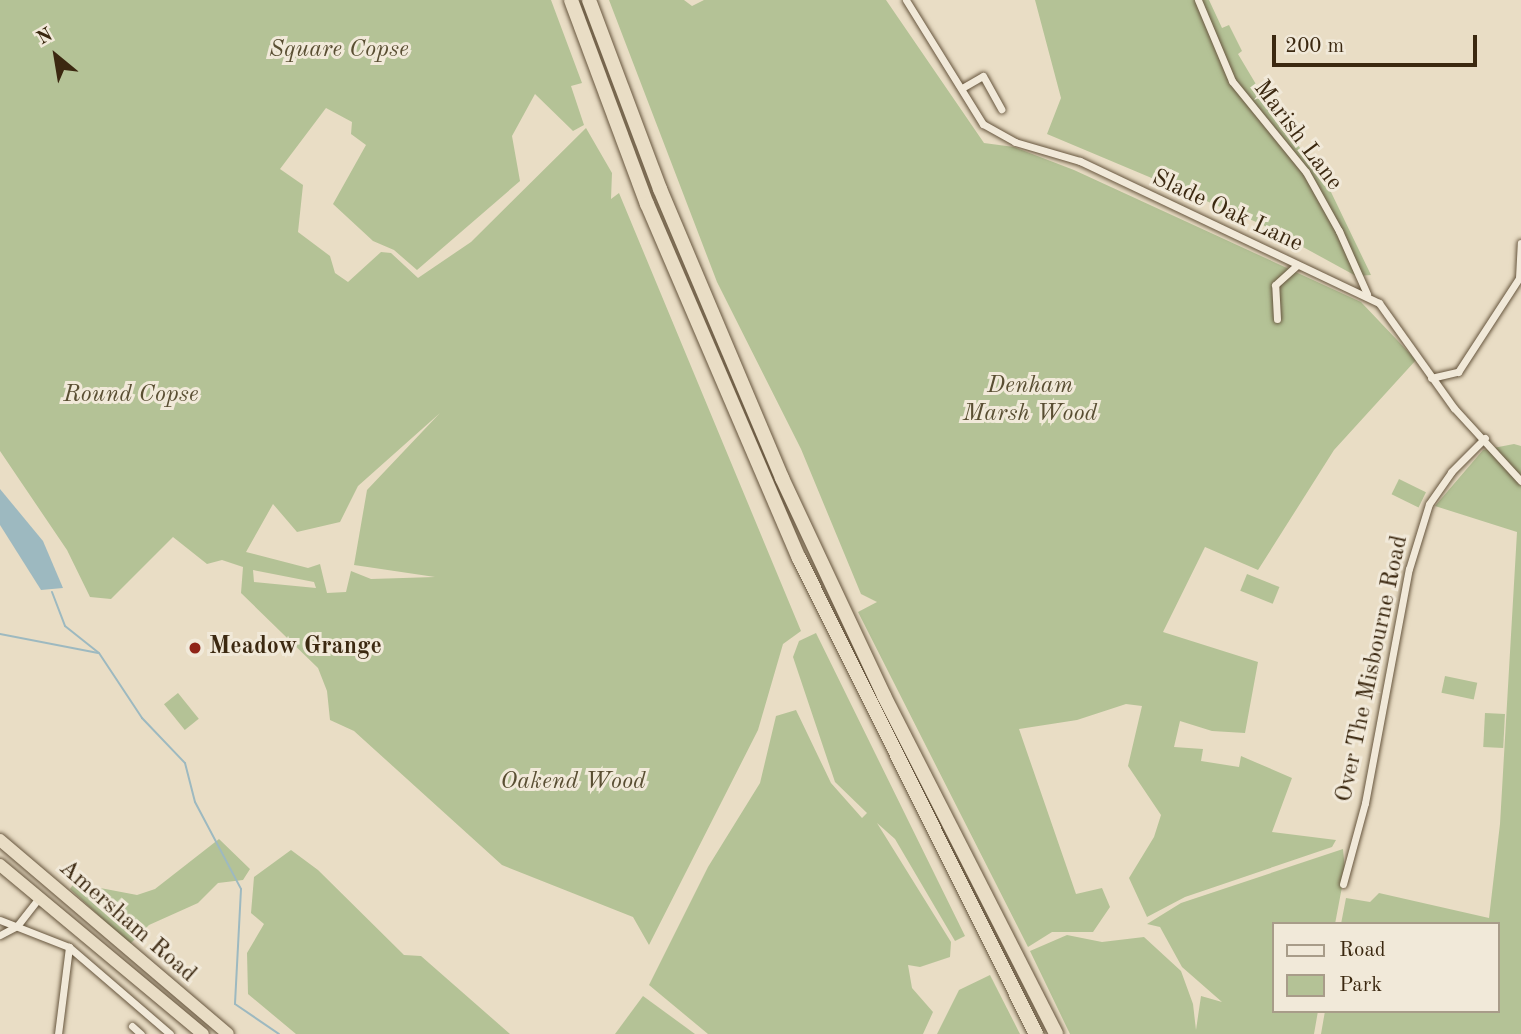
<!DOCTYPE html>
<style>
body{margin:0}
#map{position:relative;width:1521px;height:1034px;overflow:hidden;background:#e9ddc5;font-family:"Old Standard TT",serif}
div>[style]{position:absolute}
.green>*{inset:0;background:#b4c296;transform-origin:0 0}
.water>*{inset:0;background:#9db9c0}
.stream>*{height:2px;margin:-1px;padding:0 1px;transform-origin:1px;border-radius:1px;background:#9db9c0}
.roads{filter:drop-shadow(0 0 2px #66553d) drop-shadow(0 0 2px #66553d)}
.minor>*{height:7px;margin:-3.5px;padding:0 3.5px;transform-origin:3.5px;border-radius:3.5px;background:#f1e9d9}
.trunk>*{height:12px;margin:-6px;padding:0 6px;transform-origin:6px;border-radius:6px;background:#e9ddc5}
.motorway>*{height:14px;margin:-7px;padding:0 7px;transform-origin:7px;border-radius:7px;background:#e9ddc5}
.dots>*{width:19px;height:19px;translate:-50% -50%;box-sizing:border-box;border:4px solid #f1e9d9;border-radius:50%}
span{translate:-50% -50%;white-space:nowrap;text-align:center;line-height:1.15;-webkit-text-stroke:6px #f1e9d9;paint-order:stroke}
.park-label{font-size:24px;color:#594e32;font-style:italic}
.street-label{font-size:24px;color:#3b2810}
.poi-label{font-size:24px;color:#3b2810;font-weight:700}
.left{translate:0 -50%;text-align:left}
.legend{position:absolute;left:1272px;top:922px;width:228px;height:91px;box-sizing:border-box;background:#f1e9d9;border:2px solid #a89c89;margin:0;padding:9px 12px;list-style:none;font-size:21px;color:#3b2810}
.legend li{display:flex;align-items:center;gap:14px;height:35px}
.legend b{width:35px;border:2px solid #a89c89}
.north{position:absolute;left:21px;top:21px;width:70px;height:70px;-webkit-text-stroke:5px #f1e9d9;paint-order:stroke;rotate:330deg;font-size:19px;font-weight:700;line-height:28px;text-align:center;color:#3b2810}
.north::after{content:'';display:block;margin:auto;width:24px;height:32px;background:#3b2810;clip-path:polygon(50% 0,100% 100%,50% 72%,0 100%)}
.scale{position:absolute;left:1272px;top:35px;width:205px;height:32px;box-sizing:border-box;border:4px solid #3b2810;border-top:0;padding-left:9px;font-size:21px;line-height:24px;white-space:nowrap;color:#3b2810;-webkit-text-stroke:5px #f1e9d9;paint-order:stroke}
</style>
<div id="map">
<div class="green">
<i style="clip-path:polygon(evenodd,0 0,551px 0,582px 83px,571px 86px,584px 125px,573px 131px,535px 94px,512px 136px,520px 181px,417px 270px,394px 250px,373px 241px,333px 204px,366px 145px,351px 134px,352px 122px,326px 108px,280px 169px,303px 185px,298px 232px,330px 256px,335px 273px,348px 282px,381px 252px,391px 253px,418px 278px,471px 242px,586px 128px,612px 173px,611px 199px,619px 193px,801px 631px,783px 644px,758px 730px,649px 945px,633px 917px,502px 865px,354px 731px,330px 720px,327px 691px,318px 668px,241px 593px,243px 567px,222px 560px,207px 564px,173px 537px,111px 599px,90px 597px,67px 550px,0 451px,0 0,440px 413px,367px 490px,354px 565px,435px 577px,371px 579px,351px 571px,346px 592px,327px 593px,320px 564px,308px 568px,246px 552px,273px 504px,297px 532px,340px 522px,358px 486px,440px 413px,0 0,253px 570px,314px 582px,316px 588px,254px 582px,253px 570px)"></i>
<i style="clip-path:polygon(609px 0,684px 0,692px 6px,704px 0,886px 0,984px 143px,1014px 147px,1074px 170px,1361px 302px,1416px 360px,1334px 450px,1258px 570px,1205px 547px,1163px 632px,1258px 662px,1245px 733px,1212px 731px,1180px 721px,1174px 747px,1203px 749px,1201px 761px,1239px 767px,1241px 756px,1292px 778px,1272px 832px,1336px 840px,1332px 847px,1185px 897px,1147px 917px,1129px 878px,1154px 837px,1161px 815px,1128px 766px,1142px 706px,1126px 704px,1077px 720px,1019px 729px,1076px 894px,1102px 888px,1110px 907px,1093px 932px,1052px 932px,1028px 947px,858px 612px,877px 602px,861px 594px,801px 449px,717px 282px)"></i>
<i style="clip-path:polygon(1035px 0,1209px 0,1222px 28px,1229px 25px,1242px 51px,1238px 54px,1263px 96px,1330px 190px,1371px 275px,1356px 276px,1261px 224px,1047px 134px,1061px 98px)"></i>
<i style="clip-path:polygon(1514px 444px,1521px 446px,1521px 1034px,1321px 1034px,1325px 1011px,1498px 1011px,1498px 924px,1341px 924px,1346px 898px,1370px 902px,1379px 893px,1489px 918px,1500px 824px,1517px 532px,1435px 506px,1483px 450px)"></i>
<i style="left:1399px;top:479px;width:30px;height:17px;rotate:26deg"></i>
<i style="left:1247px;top:574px;width:35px;height:18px;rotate:22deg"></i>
<i style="clip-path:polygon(816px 633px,965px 936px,955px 941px,895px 839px,877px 823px,951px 942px,950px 957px,920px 967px,908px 965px,912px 988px,933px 1012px,923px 1034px,708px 1034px,649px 985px,708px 867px,760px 783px,776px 716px,796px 710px,831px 783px,862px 818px,867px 813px,835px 782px,793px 657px,799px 641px)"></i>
<i style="left:1445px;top:676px;width:33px;height:17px;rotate:12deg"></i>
<i style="left:178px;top:693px;width:33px;height:18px;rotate:51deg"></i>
<i style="left:1485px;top:713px;width:20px;height:34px;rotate:3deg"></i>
<i style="clip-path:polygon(219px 839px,250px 869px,243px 880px,218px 883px,198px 903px,149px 925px,130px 944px,70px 889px,74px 883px,137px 895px,155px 889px)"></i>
<i style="clip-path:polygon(1343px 849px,1345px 871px,1335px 924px,1274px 924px,1274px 1011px,1318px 1011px,1314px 1034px,1070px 1034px,1030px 951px,1067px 935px,1102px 942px,1144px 937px,1181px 971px,1193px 1004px,1196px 1030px,1201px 996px,1222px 1002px,1182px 967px,1160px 927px,1147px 924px,1181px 903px)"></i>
<i style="clip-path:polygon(291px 850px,318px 870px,404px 955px,421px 956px,510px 1034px,296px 1034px,248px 994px,247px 953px,264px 924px,251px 913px,254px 877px)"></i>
<i style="clip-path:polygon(990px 975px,1020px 1034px,937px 1034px,959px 990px)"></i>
<i style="clip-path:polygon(643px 996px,695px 1034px,615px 1034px)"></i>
</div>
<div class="water">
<i style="clip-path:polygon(0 489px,43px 541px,63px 588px,41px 590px,0 525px)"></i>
</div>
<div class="stream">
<i style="left:52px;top:592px;width:36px;rotate:69deg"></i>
<i style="left:65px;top:626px;width:43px;rotate:38.5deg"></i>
<i style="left:99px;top:653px;width:78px;rotate:56.5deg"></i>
<i style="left:142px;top:718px;width:62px;rotate:46.3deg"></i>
<i style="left:185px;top:763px;width:40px;rotate:75.6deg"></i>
<i style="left:195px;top:802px;width:98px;rotate:62.1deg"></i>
<i style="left:241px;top:889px;width:115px;rotate:93deg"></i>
<i style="left:235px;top:1004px;width:53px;rotate:34.3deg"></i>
<i style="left:0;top:634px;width:100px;rotate:11deg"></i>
</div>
<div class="roads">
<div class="minor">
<i style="left:906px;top:0;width:146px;rotate:58.2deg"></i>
<i style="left:983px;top:124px;width:37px;rotate:29deg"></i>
<i style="left:1015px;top:142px;width:68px;rotate:16.3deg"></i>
<i style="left:1080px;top:161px;width:331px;rotate:25.4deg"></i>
<i style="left:1379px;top:303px;width:129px;rotate:54.5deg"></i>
<i style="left:1454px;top:408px;width:99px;rotate:47.5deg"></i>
<i style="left:1198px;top:0;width:88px;rotate:67.2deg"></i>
<i style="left:1232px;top:81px;width:117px;rotate:50.9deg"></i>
<i style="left:1306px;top:172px;width:68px;rotate:60.8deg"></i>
<i style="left:1339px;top:231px;width:69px;rotate:66deg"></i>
<i style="left:962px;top:88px;width:24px;rotate:-30deg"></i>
<i style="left:983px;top:76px;width:38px;rotate:61deg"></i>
<i style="left:1277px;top:319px;width:34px;rotate:-93deg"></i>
<i style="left:1275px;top:285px;width:30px;rotate:-42deg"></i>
<i style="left:1431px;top:378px;width:28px;rotate:-13deg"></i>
<i style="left:1458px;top:372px;width:112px;rotate:-57deg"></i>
<i style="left:1519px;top:278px;width:35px;rotate:-87deg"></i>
<i style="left:1343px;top:884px;width:84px;rotate:-74.8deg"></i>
<i style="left:1365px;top:803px;width:238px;rotate:-79.4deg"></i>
<i style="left:1409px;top:569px;width:68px;rotate:-72.9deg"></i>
<i style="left:1429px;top:504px;width:39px;rotate:-55deg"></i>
<i style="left:1451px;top:472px;width:48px;rotate:-45deg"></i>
<i style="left:0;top:920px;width:74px;rotate:21.4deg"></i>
<i style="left:69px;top:947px;width:133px;rotate:40.7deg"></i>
<i style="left:0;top:935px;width:19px;rotate:-28deg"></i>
<i style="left:17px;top:926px;width:36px;rotate:-52deg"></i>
<i style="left:132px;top:1026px;width:12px;rotate:42deg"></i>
<i style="left:58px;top:1034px;width:88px;rotate:-82.8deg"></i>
</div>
<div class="trunk">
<i style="left:0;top:840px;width:299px;rotate:40.4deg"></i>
<i style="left:0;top:865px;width:264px;rotate:39.8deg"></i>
</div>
<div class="motorway">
<i style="left:571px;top:0;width:218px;rotate:69.6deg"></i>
<i style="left:647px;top:204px;width:385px;rotate:66.8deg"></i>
<i style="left:799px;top:558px;width:532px;rotate:63.53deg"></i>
<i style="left:589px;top:0;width:202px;rotate:69.4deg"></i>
<i style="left:660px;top:189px;width:314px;rotate:67.1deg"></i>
<i style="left:782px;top:478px;width:241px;rotate:64.9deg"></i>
<i style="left:884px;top:696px;width:379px;rotate:63deg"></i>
</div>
</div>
<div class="dots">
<i style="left:195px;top:648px;background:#8f2418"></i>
</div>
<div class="park-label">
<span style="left:339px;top:51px">Square Copse</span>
<span style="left:1030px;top:401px">Denham<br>Marsh Wood</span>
<span style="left:131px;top:396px">Round Copse</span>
<span style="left:573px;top:783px">Oakend Wood</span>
</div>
<div class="street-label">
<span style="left:1297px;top:136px;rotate:53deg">Marish Lane</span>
<span style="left:1227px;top:212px;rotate:25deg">Slade Oak Lane</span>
<span style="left:1373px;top:669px;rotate:-78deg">Over The Misbourne Road</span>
<span style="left:127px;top:922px;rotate:41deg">Amersham Road</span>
</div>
<div class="poi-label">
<span class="left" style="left:209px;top:648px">Meadow Grange</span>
</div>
<ul class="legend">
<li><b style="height:9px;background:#f1e9d9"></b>Road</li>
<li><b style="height:19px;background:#b4c296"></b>Park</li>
</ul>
<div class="north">N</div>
<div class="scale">200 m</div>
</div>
